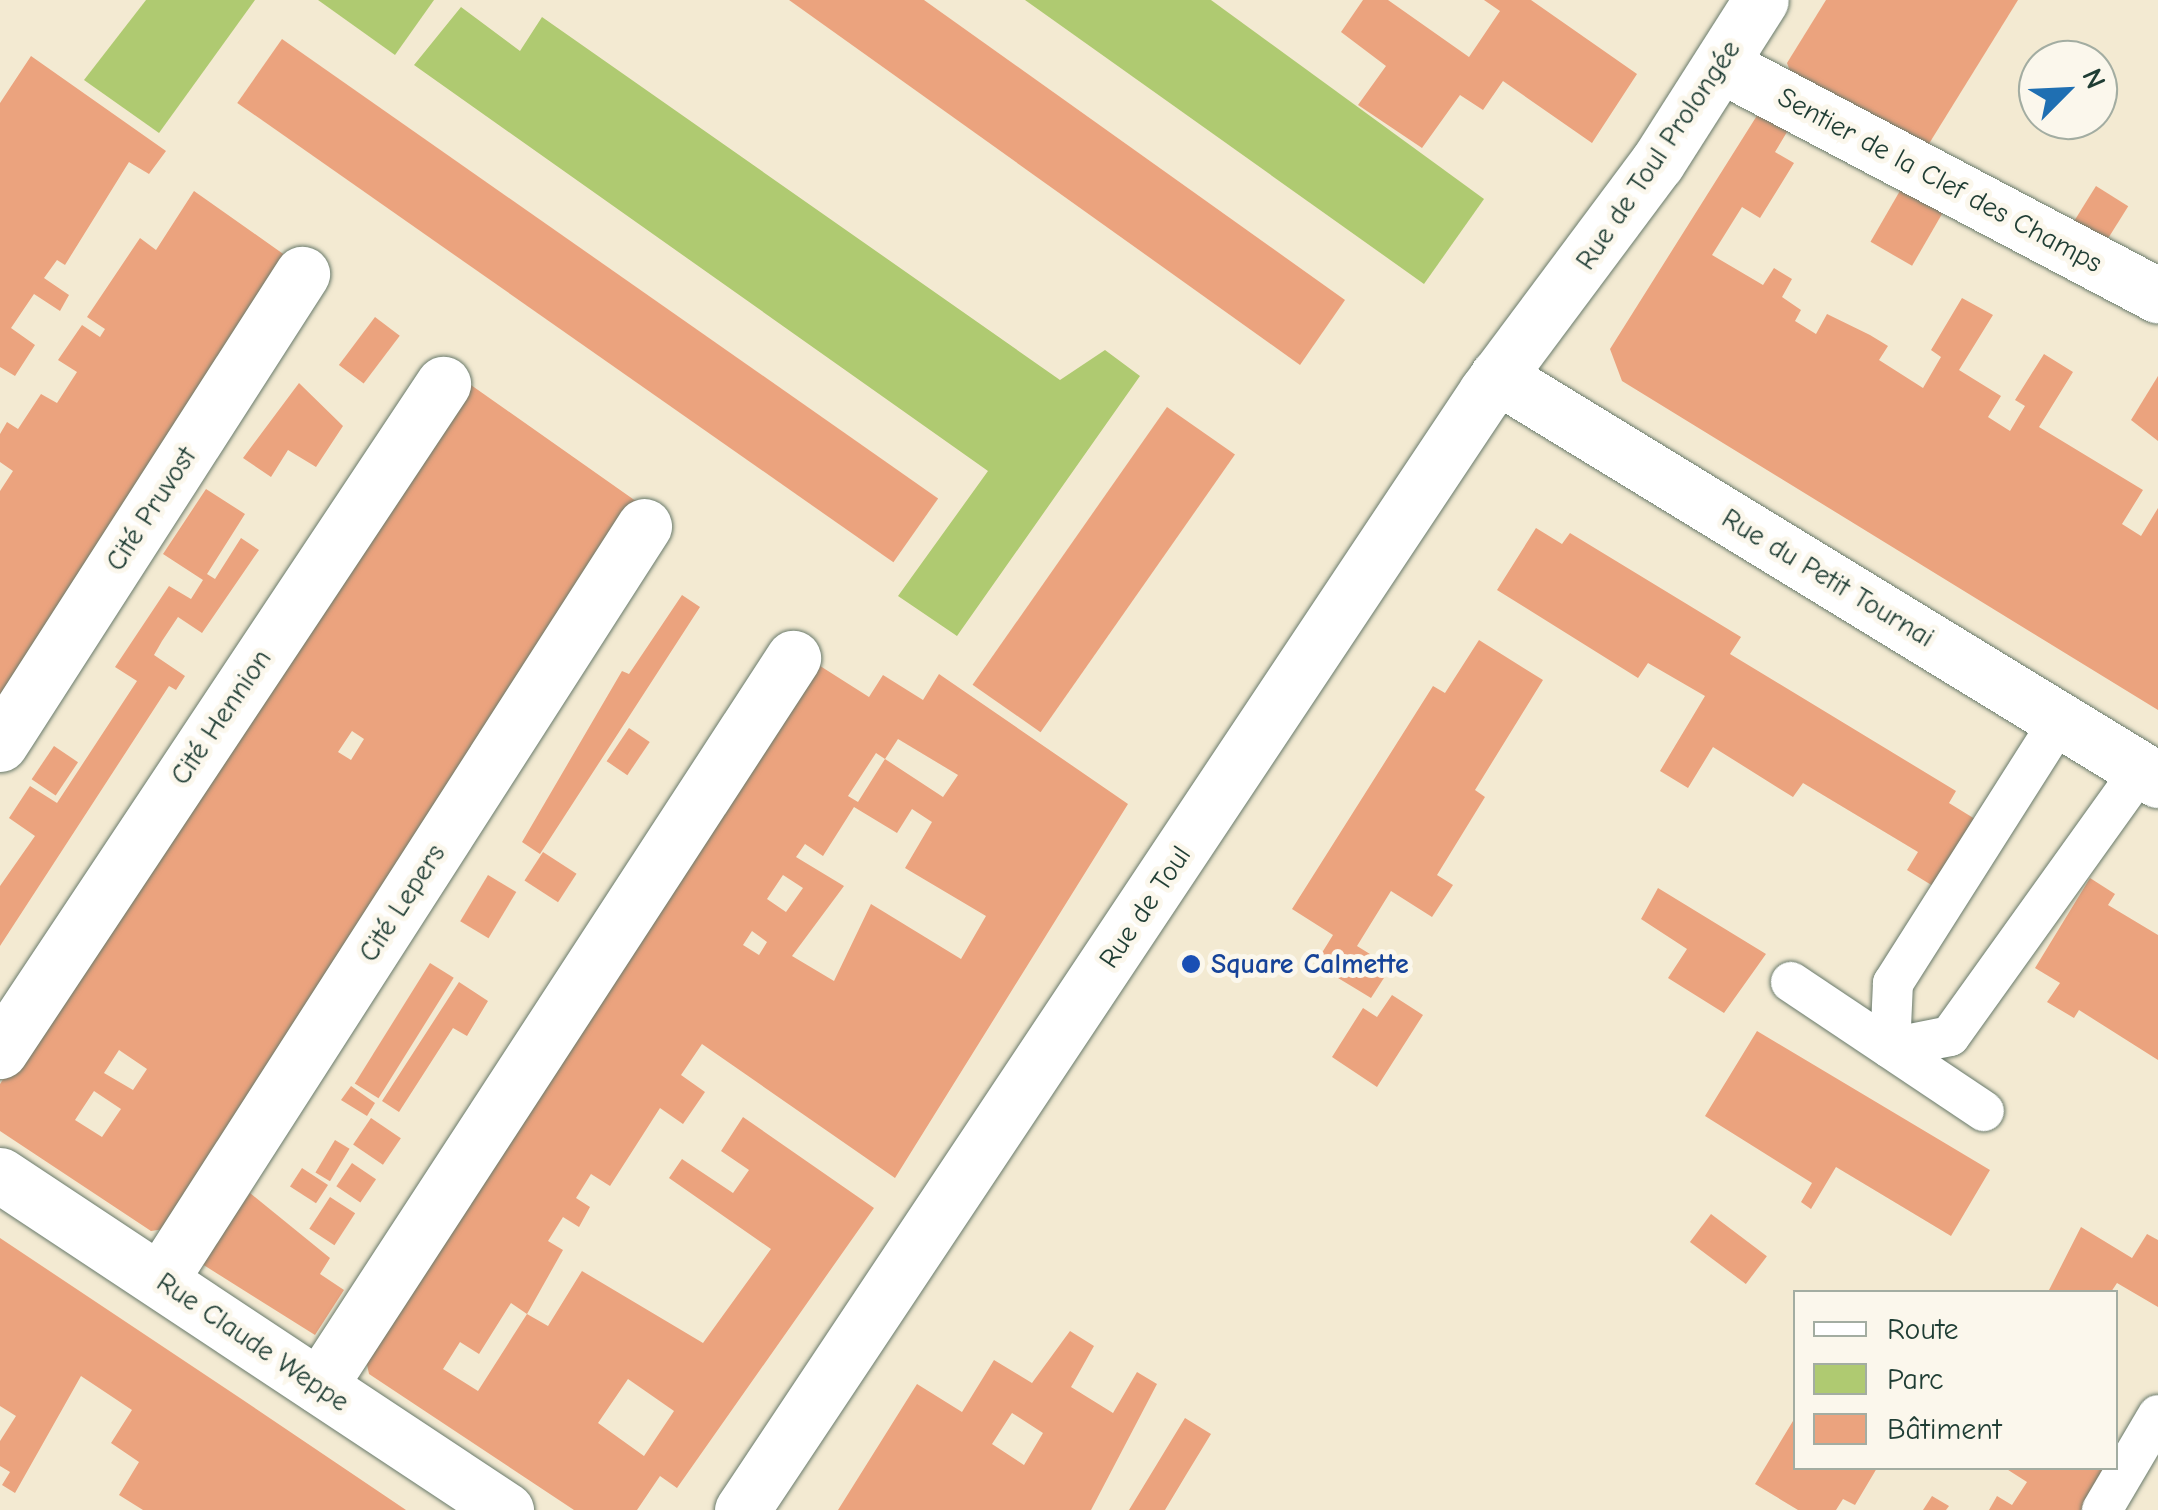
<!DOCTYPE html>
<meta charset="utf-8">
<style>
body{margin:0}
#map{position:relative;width:2158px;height:1510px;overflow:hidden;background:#f3ead2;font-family:"Comic Neue",sans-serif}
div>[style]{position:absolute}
.green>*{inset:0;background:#afca71}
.building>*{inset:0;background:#eba37e;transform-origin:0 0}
.roads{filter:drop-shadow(0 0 2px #697a6b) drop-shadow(0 0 2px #697a6b)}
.lane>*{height:40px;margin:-20px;padding:0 20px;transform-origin:20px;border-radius:20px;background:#fff}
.street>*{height:55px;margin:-27.5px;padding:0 27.5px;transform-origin:27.5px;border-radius:27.5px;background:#fff}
.secondary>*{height:55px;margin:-27.5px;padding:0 27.5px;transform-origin:27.5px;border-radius:27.5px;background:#fff}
.dots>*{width:28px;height:28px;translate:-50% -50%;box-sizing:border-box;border:5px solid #fbf7ec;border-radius:50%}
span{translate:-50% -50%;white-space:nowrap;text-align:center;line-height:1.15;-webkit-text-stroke:10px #fbf7ec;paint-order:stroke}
.street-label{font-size:28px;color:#1f3d34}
.transit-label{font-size:28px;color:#164399;font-weight:700}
.left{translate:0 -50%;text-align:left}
.legend{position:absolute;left:1793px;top:1290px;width:325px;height:180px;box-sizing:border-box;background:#fbf7ec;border:2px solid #a3ada2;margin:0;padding:12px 18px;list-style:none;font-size:30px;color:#1f3d34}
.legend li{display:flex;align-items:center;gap:20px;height:50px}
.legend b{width:50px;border:2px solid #a3ada2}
.north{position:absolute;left:2018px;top:40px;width:100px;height:100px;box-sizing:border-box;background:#fbf7ec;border:2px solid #a3ada2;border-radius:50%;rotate:66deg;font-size:28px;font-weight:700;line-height:40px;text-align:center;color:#1f3d34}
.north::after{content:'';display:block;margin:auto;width:35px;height:45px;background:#1f6fb2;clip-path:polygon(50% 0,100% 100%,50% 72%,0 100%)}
</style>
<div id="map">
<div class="green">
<i style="clip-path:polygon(146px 0,255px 0,159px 133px,84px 80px)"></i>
<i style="clip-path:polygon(318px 0,434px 0,395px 55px)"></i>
<i style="clip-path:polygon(1025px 0,1211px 0,1484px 199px,1424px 284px)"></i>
<i style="clip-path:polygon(461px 7px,520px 51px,542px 17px,1060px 380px,1105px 350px,1140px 376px,957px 636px,898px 596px,988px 471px,414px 65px)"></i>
</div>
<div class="building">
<i style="clip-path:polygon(789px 0,924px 0,1345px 300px,1300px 365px)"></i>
<i style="clip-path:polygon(1363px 0,1388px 0,1469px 57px,1500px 11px,1484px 0,1531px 0,1637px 74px,1592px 143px,1503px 81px,1483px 110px,1460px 95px,1422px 148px,1358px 105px,1386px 66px,1341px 32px)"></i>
<i style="clip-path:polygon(1826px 0,2018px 0,1922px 155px,1794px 82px,1787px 63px)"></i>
<i style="left:282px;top:39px;width:801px;height:78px;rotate:35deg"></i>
<i style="clip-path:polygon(31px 56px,166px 151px,149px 174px,129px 162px,65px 265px,57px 260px,44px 278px,69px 295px,60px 311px,34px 294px,11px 328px,35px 345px,15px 376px,0 367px,0 103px)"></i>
<i style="clip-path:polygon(1763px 106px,1793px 122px,1775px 152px,1794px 163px,1760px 218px,1742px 207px,1712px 255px,1763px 285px,1774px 268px,1792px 279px,1782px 297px,1801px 310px,1795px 321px,1816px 334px,1827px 314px,1870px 335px,1888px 346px,1879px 360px,1923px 388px,1941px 357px,1931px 350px,1962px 298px,1993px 315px,1959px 370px,2001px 396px,1988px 417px,2010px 431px,2025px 406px,2015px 400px,2044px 354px,2073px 372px,2039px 427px,2143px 490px,2122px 524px,2141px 536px,2158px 508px,2158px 710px,1622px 381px,1610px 349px)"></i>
<i style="left:2096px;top:186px;width:38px;height:55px;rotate:32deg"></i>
<i style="left:1901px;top:189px;width:48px;height:61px;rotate:30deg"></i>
<i style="clip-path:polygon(194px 191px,296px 263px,0 711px,0 491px,13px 471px,0 462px,0 434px,7px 422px,18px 429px,41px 394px,57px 403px,77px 372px,58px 360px,82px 325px,100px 337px,105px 329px,87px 317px,140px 238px,156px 250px)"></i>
<i style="left:375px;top:317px;width:31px;height:60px;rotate:37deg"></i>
<i style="clip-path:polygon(2158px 376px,2158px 441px,2131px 420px)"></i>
<i style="clip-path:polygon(evenodd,461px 378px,640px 504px,171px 1228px,151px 1231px,0 1131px,0 1084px,461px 378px,352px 731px,364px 739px,351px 760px,338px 752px,352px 731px,461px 378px,119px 1050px,147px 1069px,133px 1090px,104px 1073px,119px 1050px,461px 378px,94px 1091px,121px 1109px,102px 1137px,75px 1120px,94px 1091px)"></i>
<i style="clip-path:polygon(299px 383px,343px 426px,316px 467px,288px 450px,271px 477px,243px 458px)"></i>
<i style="left:1167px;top:407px;width:83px;height:339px;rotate:35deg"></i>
<i style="clip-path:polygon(206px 489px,245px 514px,207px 574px,215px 579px,241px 538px,259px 550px,202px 633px,178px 617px,162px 641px,154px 655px,185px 676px,176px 690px,169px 686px,0 946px,0 886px,35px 836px,9px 818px,30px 786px,57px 803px,137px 681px,115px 667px,169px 586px,191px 599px,203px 580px,163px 554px)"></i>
<i style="clip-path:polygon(1536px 528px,1562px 544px,1570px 533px,1741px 637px,1730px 654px,1956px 791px,1949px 803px,1975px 819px,1933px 886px,1907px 870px,1918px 852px,1803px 783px,1793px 797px,1713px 747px,1688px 788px,1660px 771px,1705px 696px,1648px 663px,1638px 678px,1497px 590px)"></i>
<i style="clip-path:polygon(682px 595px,700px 607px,540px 854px,522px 842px,622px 671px,629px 674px)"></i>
<i style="clip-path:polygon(1479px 640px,1543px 680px,1475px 790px,1485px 797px,1437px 875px,1453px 885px,1432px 917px,1391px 891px,1357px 946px,1391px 967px,1371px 998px,1315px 964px,1333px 935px,1292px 909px,1433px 686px,1445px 693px)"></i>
<i style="clip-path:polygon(evenodd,806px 657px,869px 697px,883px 675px,923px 700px,939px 674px,1128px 804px,895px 1178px,702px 1044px,681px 1075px,705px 1092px,683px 1124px,660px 1108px,610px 1186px,591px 1174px,576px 1198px,590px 1207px,579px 1227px,563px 1217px,548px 1241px,563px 1250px,527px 1314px,511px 1303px,479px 1354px,460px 1342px,443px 1369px,478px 1391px,527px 1314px,548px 1326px,582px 1271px,703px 1343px,771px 1249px,669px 1178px,682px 1159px,733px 1193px,749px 1170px,721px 1151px,743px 1117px,874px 1208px,677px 1488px,660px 1476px,637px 1510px,574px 1510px,369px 1374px,363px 1346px,806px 657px,898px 739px,958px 775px,943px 797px,885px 759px,858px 802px,848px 796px,876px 753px,885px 759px,898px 739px,806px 657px,854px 807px,897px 833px,912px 809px,932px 822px,905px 868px,986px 916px,961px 959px,871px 904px,834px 981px,792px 956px,844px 886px,796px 857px,805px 844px,823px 856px,854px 807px,806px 657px,783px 875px,803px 888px,786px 912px,767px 899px,783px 875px,806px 657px,752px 931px,767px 942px,759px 955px,743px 945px,752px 931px,806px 657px,628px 1379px,674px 1411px,644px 1456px,598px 1423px,628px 1379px)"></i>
<i style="left:629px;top:728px;width:25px;height:40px;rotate:34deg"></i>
<i style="left:54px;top:746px;width:29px;height:40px;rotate:34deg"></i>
<i style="left:543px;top:852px;width:40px;height:34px;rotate:33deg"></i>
<i style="left:488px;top:875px;width:33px;height:54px;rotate:31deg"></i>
<i style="clip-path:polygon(2090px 878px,2115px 894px,2108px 905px,2158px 935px,2158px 1060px,2079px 1010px,2074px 1018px,2047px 1002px,2060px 983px,2035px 968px)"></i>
<i style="clip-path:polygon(1658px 888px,1766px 954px,1724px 1013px,1668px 978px,1687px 949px,1641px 919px)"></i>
<i style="left:430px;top:963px;width:28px;height:142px;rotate:32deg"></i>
<i style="clip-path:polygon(459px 982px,488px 1001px,467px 1036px,453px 1028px,399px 1112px,382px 1101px)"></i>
<i style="clip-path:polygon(1392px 995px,1423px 1015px,1377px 1087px,1332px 1057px,1363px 1008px,1377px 1017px)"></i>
<i style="clip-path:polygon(1757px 1031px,1990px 1170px,1951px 1236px,1836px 1167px,1811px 1209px,1801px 1202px,1812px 1183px,1705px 1116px)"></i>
<i style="clip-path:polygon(351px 1086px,375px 1103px,367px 1116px,341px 1100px)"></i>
<i style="left:371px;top:1118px;width:36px;height:32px;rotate:34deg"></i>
<i style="left:335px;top:1140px;width:17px;height:38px;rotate:31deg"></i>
<i style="left:352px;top:1163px;width:29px;height:28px;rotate:34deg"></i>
<i style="left:302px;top:1168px;width:31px;height:22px;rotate:33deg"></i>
<i style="clip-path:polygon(250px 1193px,330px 1258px,320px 1274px,344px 1290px,315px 1335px,202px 1264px)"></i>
<i style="left:330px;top:1197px;width:30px;height:38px;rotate:33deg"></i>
<i style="left:1711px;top:1214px;width:70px;height:35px;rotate:37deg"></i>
<i style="clip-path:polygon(2081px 1227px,2132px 1258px,2147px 1234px,2158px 1240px,2158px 1307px,2117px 1283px,2111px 1292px,2048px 1292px)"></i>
<i style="clip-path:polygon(0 1238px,243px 1400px,406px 1510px,143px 1510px,119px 1495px,139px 1462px,111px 1443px,132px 1410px,81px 1376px,15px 1493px,2px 1485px,10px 1472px,0 1466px,0 1441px,16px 1416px,0 1406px)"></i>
<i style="clip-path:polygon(evenodd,1070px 1331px,1094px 1346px,1071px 1387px,1113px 1413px,1137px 1372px,1157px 1384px,1091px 1510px,838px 1510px,917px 1384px,962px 1412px,994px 1360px,1032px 1383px,1070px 1331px,1012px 1413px,1043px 1433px,1024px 1465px,992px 1444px,1012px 1413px)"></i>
<i style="clip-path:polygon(1796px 1416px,1796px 1468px,1877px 1468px,1855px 1505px,1843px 1499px,1836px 1510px,1798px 1510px,1755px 1484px)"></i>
<i style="clip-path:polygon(1185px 1418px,1211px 1434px,1186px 1475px,1165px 1510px,1129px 1510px)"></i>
<i style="clip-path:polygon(2005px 1468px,2107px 1468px,2081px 1510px,1989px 1510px,1997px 1496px,2012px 1505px,2027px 1482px)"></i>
<i style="clip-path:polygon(1932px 1496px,1949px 1506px,1946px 1510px,1923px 1510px)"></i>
</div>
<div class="roads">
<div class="lane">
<i style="left:2060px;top:720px;width:312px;rotate:122.4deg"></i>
<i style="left:1893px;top:983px;width:65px;rotate:92.6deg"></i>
<i style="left:1890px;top:1048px;width:61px;rotate:-11.3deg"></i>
<i style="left:1950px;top:1036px;width:328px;rotate:-54.4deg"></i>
<i style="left:1791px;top:982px;width:232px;rotate:33.8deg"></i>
<i style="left:2102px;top:1510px;width:110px;rotate:-59.5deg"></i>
</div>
<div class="street">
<i style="left:1721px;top:65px;width:494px;rotate:27.8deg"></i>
<i style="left:1497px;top:376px;width:775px;rotate:31.43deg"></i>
<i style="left:0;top:744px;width:559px;rotate:-57.28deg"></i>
<i style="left:0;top:1051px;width:801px;rotate:-56.41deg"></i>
<i style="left:160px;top:1280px;width:896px;rotate:-57.3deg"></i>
<i style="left:319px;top:1386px;width:869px;rotate:-56.93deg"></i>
</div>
<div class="secondary">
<i style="left:0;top:1175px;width:607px;rotate:33.51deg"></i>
<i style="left:742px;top:1510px;width:1343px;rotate:-56.36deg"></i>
<i style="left:1486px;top:392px;width:286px;rotate:-53.3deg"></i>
<i style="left:1657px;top:163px;width:193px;rotate:-57.5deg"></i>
</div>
</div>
<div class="dots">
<i style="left:1191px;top:964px;background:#1a4fb4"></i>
</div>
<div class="street-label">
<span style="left:1658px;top:155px;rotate:-56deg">Rue de Toul Prolongée</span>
<span style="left:1940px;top:180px;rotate:28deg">Sentier de la Clef des Champs</span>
<span style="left:151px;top:509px;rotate:-57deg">Cité Pruvost</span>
<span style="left:1828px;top:578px;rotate:31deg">Rue du Petit Tournai</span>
<span style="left:221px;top:717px;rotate:-56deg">Cité Hennion</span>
<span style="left:402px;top:903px;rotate:-57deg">Cité Lepers</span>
<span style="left:1145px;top:907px;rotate:-56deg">Rue de Toul</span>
<span style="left:253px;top:1342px;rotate:34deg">Rue Claude Weppe</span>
</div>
<div class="transit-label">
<span class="left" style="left:1211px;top:964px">Square Calmette</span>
</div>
<ul class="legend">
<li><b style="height:12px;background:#fff"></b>Route</li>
<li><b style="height:28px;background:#afca71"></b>Parc</li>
<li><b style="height:28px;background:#eba37e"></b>Bâtiment</li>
</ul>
<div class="north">N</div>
</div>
